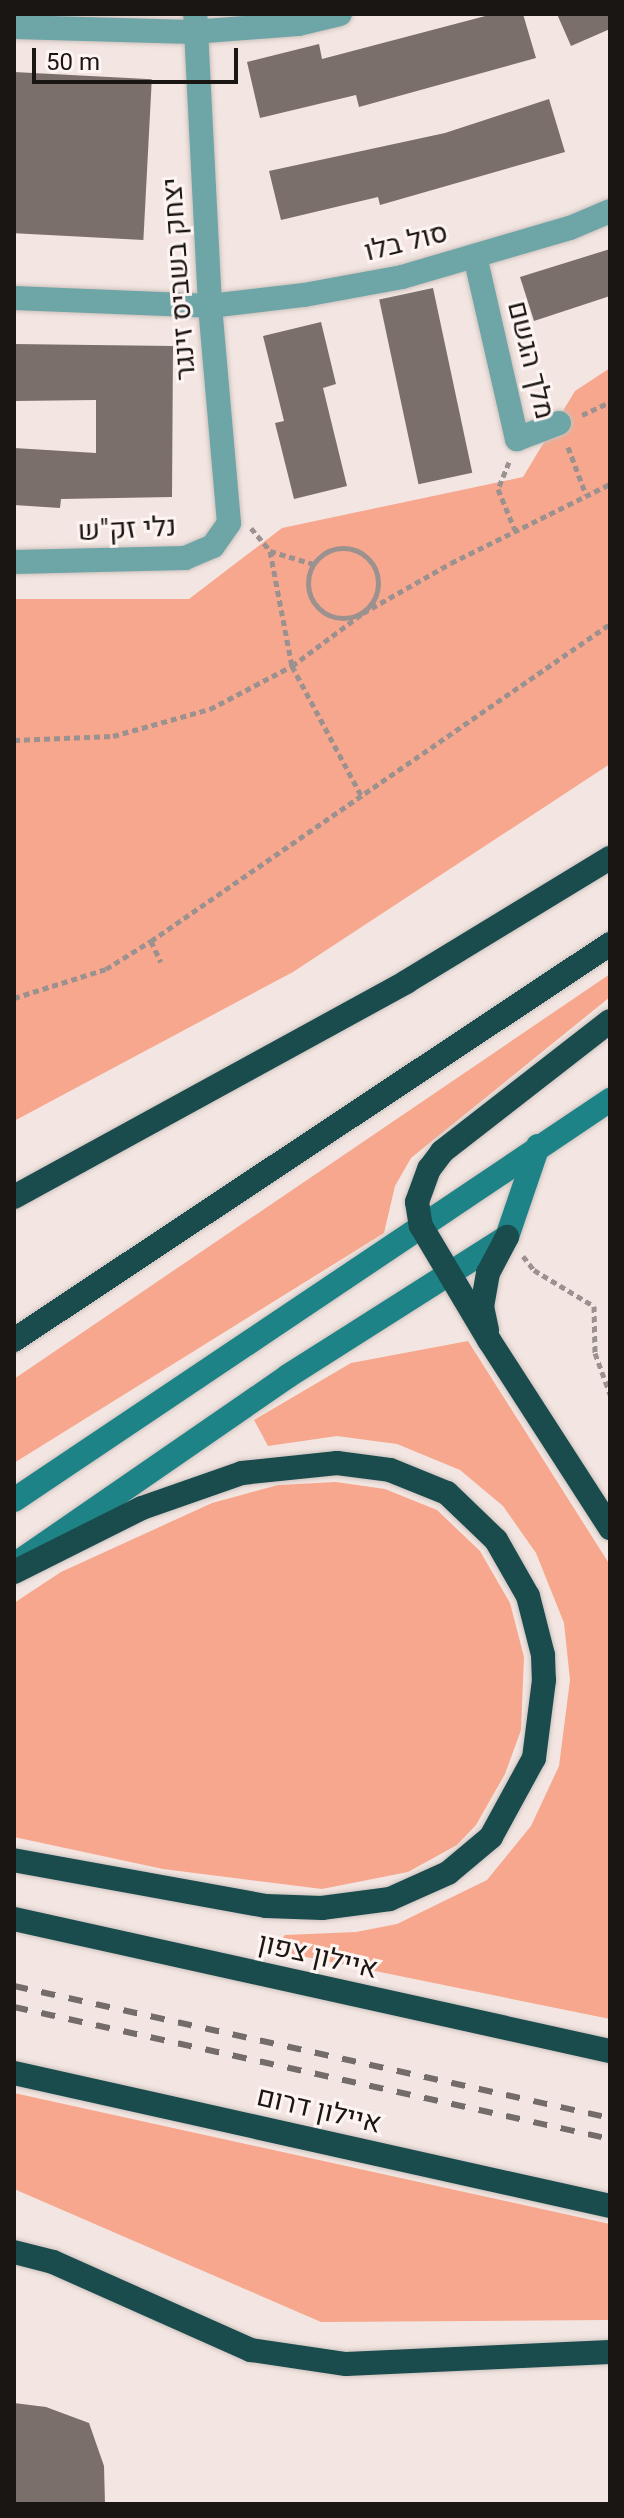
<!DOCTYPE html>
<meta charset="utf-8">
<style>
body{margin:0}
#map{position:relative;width:624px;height:2518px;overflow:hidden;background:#f3e6e2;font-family:Roboto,Heebo,sans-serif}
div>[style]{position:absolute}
.green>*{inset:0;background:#f7a78d}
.building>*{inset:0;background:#7a6f6b;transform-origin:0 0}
.path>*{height:5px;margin-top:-2.5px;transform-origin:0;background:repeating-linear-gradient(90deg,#9b918e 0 6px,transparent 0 10px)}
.path>.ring{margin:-2.5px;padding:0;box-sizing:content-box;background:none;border:5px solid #9b918e;border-radius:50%}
.roads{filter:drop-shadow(0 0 2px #ccc1bd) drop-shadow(0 0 2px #ccc1bd)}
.street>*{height:24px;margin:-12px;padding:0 12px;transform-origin:12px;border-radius:12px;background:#6ea5a7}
.secondary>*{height:24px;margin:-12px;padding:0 12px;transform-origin:12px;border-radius:12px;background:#1d8387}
.highway>*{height:24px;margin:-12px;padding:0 12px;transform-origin:12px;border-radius:12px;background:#1a4b4d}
.rail>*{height:6px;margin-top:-3px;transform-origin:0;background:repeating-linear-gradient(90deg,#736c69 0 14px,transparent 0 28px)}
span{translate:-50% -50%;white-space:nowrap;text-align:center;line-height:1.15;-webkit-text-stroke:6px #fef4f1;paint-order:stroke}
.street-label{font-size:28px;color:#1a1614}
.frame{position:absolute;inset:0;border:16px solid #1a1614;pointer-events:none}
.scale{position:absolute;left:32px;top:48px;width:206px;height:36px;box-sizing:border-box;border:4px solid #1a1614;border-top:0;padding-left:10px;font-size:24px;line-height:28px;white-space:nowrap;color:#1a1614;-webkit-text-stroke:6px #fef4f1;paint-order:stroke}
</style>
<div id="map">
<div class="green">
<i style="clip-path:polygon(610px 368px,610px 764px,293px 972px,14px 1121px,14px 599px,189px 599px,282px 528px,523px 477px,575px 391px)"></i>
<i style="clip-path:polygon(610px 974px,610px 997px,411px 1158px,395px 1186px,384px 1233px,14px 1463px,14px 1379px)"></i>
<i style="clip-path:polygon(468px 1341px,610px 1565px,610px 2019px,272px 1950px,285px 1935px,356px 1932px,397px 1924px,487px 1880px,531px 1826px,559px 1766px,570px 1680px,564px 1623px,536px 1553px,503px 1506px,460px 1470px,397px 1444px,337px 1436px,268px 1446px,254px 1420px,351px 1363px)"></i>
<i style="clip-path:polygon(336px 1482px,385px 1489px,437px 1510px,480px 1551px,510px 1603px,524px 1657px,521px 1730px,505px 1774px,476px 1825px,457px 1845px,408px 1872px,322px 1889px,163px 1869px,14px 1837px,14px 1603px,61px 1572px,212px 1503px,278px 1485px)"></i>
<i style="clip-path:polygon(14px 2093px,610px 2224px,610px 2320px,321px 2322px,14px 2189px)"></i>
</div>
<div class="building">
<i style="clip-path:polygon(493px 14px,523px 14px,536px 58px,359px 107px,356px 95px,260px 118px,247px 62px,319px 44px,322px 59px)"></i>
<i style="clip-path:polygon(557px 14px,610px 14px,610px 29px,571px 46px)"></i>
<i style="left:14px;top:72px;width:138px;height:161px;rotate:3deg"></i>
<i style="clip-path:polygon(549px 99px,565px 152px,380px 205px,378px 197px,281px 220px,269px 171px,445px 133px)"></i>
<i style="clip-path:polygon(610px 249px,610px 296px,534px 321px,520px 277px)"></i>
<i style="left:433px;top:288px;width:189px;height:55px;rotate:78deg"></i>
<i style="clip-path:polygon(321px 322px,336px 384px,323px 388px,347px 486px,294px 499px,275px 423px,284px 421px,263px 336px)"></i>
<i style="clip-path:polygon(14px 344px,173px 346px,172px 497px,61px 499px,60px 508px,14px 505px,14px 448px,96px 453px,96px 400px,14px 401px)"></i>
<i style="clip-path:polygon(14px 2403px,46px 2407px,89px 2423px,104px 2466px,105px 2504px,14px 2504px)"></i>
</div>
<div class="path">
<i style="left:582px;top:415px;width:31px;rotate:-25deg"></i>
<i style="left:568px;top:447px;width:51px;rotate:69.4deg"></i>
<i style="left:509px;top:462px;width:29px;rotate:112deg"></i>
<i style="left:498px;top:489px;width:44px;rotate:67.5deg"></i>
<i style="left:251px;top:528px;width:30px;rotate:50deg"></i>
<i style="left:270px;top:551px;width:117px;rotate:79.2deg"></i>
<i style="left:292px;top:666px;width:149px;rotate:61.9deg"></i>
<i class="ring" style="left:308px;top:548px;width:65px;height:65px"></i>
<i style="left:270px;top:551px;width:46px;rotate:16.5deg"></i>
<i style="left:14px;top:740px;width:99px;rotate:-2.3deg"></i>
<i style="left:113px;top:736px;width:101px;rotate:-15.6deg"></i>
<i style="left:210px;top:709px;width:93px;rotate:-27.7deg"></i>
<i style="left:292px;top:666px;width:89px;rotate:-36.7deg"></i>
<i style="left:363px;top:613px;width:101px;rotate:-29.6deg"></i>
<i style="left:451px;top:563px;width:178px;rotate:-26.4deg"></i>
<i style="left:151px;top:941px;width:23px;rotate:65deg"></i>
<i style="left:14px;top:998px;width:96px;rotate:-17.5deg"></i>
<i style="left:106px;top:969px;width:53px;rotate:-31.9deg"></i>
<i style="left:151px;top:941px;width:558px;rotate:-34.63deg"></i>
<i style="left:523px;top:1256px;width:18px;rotate:52deg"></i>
<i style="left:534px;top:1270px;width:70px;rotate:31deg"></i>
<i style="left:594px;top:1306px;width:47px;rotate:88.8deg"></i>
<i style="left:595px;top:1353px;width:44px;rotate:69.9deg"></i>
</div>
<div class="roads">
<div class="street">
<i style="left:14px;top:27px;width:178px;rotate:1.6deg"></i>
<i style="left:192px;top:32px;width:106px;rotate:-4.3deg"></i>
<i style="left:298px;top:24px;width:43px;rotate:-13.4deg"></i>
<i style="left:475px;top:256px;width:188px;rotate:77.1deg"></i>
<i style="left:517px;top:439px;width:45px;rotate:-20.9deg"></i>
<i style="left:14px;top:298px;width:196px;rotate:2.3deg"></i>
<i style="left:210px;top:306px;width:95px;rotate:-6.7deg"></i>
<i style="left:304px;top:295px;width:100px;rotate:-10.4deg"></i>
<i style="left:402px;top:277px;width:175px;rotate:-16.3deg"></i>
<i style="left:570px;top:228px;width:43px;rotate:-23deg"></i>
<i style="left:14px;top:562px;width:171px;rotate:-1.3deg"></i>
<i style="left:185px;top:558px;width:30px;rotate:-23deg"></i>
<i style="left:213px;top:546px;width:28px;rotate:-55deg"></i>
<i style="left:229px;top:523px;width:218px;rotate:-95deg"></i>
<i style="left:210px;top:306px;width:292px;rotate:-92.9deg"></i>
</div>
<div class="secondary">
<i style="left:14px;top:1500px;width:718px;rotate:-33.87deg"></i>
<i style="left:23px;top:1559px;width:322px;rotate:-34.6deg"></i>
<i style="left:288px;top:1376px;width:259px;rotate:-32.4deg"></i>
<i style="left:507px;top:1237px;width:96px;rotate:-71.2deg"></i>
</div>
<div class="highway">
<i style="left:610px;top:1021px;width:213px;rotate:142.1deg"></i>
<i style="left:442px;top:1152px;width:21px;rotate:127deg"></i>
<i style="left:429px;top:1169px;width:35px;rotate:110deg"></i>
<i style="left:417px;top:1202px;width:24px;rotate:81deg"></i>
<i style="left:421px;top:1226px;width:133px;rotate:59.2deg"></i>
<i style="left:489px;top:1340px;width:224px;rotate:57.2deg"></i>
<i style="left:14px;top:1197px;width:447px;rotate:-28.7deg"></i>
<i style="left:406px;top:982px;width:239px;rotate:-31.3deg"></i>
<i style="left:487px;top:1330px;width:24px;rotate:-102deg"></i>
<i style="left:482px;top:1307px;width:35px;rotate:-80deg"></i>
<i style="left:488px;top:1273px;width:41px;rotate:-62.2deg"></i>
<i style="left:14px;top:1340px;width:716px;rotate:-33.6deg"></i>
<i style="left:14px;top:1572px;width:143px;rotate:-26.6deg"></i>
<i style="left:142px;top:1508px;width:106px;rotate:-19.3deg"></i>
<i style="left:242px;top:1473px;width:96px;rotate:-6deg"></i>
<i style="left:337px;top:1463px;width:53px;rotate:7.5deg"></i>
<i style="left:390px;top:1470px;width:61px;rotate:22deg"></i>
<i style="left:447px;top:1493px;width:68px;rotate:43.8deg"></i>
<i style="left:496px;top:1540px;width:64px;rotate:60.3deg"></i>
<i style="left:528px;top:1596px;width:61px;rotate:75.7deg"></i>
<i style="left:543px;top:1655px;width:25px;rotate:88deg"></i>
<i style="left:544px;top:1680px;width:79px;rotate:97.3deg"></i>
<i style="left:534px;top:1758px;width:90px;rotate:118.6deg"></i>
<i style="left:491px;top:1837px;width:56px;rotate:140.1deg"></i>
<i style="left:448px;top:1873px;width:64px;rotate:155.9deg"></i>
<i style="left:390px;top:1899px;width:69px;rotate:172.5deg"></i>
<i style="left:322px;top:1908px;width:56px;rotate:-178deg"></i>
<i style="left:266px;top:1906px;width:256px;rotate:-169.7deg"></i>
<i style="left:14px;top:1919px;width:610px;rotate:12.49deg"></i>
<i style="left:14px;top:2073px;width:611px;rotate:12.58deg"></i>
<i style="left:14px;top:2252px;width:40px;rotate:14.4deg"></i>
<i style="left:53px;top:2262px;width:217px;rotate:24deg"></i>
<i style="left:251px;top:2350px;width:96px;rotate:8.4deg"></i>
<i style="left:346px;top:2364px;width:264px;rotate:-2.6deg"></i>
</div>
</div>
<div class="rail">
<i style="left:14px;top:1986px;width:610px;rotate:12.49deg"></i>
<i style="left:14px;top:2007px;width:610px;rotate:12.49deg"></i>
</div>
<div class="street-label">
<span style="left:406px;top:242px;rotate:-14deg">סול בלו</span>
<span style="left:179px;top:279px;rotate:-94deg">יצחק בשביס זינגר</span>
<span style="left:531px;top:360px;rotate:76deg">מלך הגשם</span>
<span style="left:127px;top:529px;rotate:-3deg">נלי זק"ש</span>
<span style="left:318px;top:1956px;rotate:13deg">איילון צפון</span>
<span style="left:319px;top:2110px;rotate:13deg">איילון דרום</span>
</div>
<div class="frame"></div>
<div class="scale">50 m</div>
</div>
